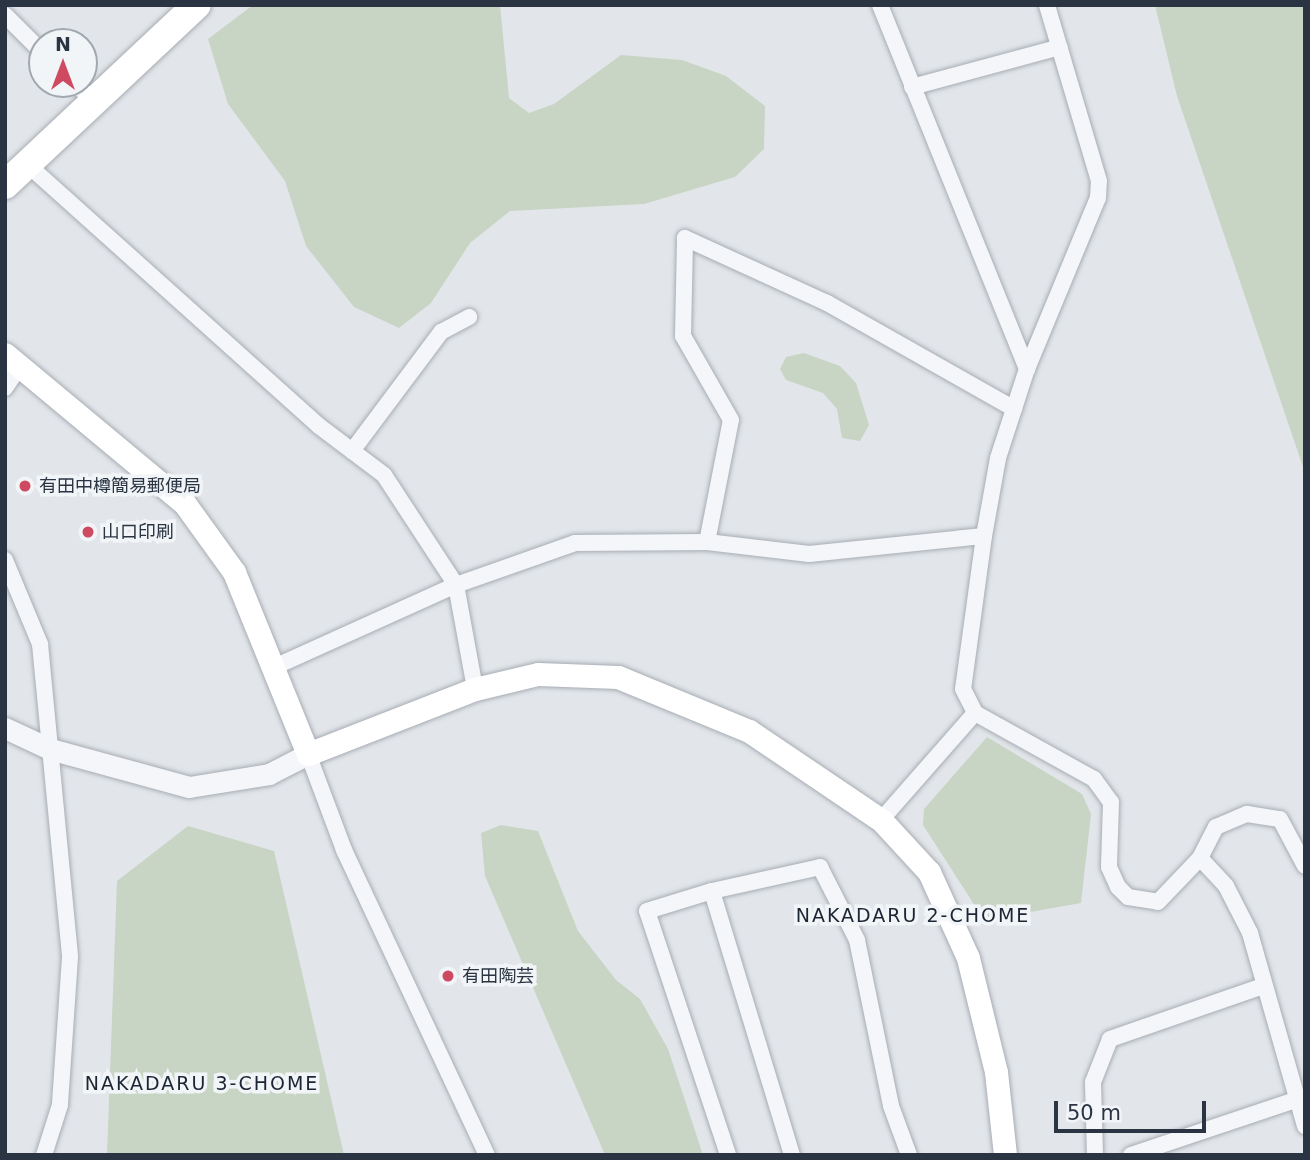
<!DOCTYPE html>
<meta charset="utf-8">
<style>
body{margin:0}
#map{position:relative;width:1310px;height:1160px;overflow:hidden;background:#e2e6ea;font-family:"DejaVu Sans","Noto Sans JP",sans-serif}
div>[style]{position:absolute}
.green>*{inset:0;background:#c8d4c4}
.roads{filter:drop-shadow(0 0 2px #a7adb4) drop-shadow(0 0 2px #a7adb4)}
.minor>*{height:16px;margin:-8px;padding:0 8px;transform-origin:8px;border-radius:8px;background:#f5f6f9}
.tertiary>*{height:21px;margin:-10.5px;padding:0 10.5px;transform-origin:10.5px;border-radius:10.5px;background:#f5f6f9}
.secondary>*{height:23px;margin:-11.5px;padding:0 11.5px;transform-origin:11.5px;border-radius:11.5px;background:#fff}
.trunk>*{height:28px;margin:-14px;padding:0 14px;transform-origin:14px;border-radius:14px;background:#fff}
.dots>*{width:19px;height:19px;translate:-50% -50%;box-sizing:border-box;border:4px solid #f2f5f8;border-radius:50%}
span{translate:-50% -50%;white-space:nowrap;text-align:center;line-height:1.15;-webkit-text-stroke:7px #f2f5f8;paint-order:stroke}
.poi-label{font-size:18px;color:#2a3442}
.left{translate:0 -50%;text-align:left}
.neighbourhood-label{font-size:19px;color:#1c2533;letter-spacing:2px}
.frame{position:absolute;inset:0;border:7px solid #2a3442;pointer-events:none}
.north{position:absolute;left:28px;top:28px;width:70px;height:70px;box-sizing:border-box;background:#f2f5f8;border:2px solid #a2a8af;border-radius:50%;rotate:0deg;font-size:19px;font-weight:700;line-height:28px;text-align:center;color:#2a3442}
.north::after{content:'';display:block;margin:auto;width:24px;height:32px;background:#cd4a61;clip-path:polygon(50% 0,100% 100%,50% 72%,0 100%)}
.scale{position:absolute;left:1054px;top:1101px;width:152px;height:32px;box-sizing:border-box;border:4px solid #2a3442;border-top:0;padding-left:9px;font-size:21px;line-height:24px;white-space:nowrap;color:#2a3442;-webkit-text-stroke:5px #f2f5f8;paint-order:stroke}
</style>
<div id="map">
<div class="green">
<i style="clip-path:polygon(253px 5px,500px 5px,509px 98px,529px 113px,554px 104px,621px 55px,682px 60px,726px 76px,765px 106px,764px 149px,735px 177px,644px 204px,510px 211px,470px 243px,431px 303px,399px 328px,354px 307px,306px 246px,285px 181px,228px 104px,208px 39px)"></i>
<i style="clip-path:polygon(1155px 5px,1305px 5px,1305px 511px,1303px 467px,1177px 96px)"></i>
<i style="clip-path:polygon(804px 353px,840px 366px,856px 383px,869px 425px,860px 441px,842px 438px,837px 409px,823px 393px,786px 380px,780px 369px,786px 357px)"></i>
<i style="clip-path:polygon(987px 737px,1082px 794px,1091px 814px,1081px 903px,984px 920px,923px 825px,924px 809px)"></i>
<i style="clip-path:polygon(501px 825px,538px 831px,578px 931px,616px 980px,640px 999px,668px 1049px,703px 1155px,605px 1155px,485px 876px,481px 833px)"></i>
<i style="clip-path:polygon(188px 826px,274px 851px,344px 1155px,107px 1155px,117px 881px)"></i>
</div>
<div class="roads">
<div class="minor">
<i style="left:880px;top:5px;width:393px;rotate:68deg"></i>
<i style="left:5px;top:15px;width:52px;rotate:45deg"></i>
<i style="left:76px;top:84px;width:25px;rotate:45deg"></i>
<i style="left:912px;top:87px;width:153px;rotate:-15.1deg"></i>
<i style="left:27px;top:164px;width:392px;rotate:41.9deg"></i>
<i style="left:319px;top:426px;width:81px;rotate:37deg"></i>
<i style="left:384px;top:475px;width:131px;rotate:56.8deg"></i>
<i style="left:456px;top:585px;width:106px;rotate:79.6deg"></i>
<i style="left:5px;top:388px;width:25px;rotate:-56deg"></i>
<i style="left:352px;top:451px;width:149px;rotate:-53.2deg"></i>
<i style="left:441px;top:332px;width:32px;rotate:-28deg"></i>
<i style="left:984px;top:536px;width:79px;rotate:-79.8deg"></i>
<i style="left:998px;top:458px;width:94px;rotate:-72deg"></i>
<i style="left:1027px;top:369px;width:185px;rotate:-67.5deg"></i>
<i style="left:1098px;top:198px;width:17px;rotate:-87deg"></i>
<i style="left:1099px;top:181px;width:184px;rotate:-106.5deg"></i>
<i style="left:707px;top:542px;width:124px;rotate:-78.9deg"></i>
<i style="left:731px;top:420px;width:97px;rotate:-119.7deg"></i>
<i style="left:683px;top:336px;width:98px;rotate:-88.8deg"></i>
<i style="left:685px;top:238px;width:156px;rotate:24.6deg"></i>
<i style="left:827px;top:303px;width:215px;rotate:29.5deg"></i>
<i style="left:5px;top:560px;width:91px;rotate:67.4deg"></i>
<i style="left:40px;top:644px;width:314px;rotate:84.5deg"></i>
<i style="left:70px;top:957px;width:148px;rotate:93.9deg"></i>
<i style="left:60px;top:1105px;width:52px;rotate:107.7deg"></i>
<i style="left:272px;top:668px;width:202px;rotate:-24.3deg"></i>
<i style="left:456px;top:585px;width:126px;rotate:-19.4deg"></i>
<i style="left:575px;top:543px;width:132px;rotate:-0.4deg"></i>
<i style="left:707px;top:542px;width:103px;rotate:6.7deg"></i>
<i style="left:809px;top:554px;width:176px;rotate:-5.9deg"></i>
<i style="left:984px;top:536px;width:154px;rotate:97.8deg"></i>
<i style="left:963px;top:689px;width:27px;rotate:63deg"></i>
<i style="left:975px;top:713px;width:136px;rotate:29deg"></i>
<i style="left:1094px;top:779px;width:29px;rotate:54deg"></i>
<i style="left:1111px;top:802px;width:65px;rotate:91.8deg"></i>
<i style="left:1109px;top:867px;width:22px;rotate:66deg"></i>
<i style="left:1118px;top:887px;width:14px;rotate:45deg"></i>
<i style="left:1128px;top:897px;width:30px;rotate:9deg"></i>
<i style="left:1158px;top:902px;width:61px;rotate:-46.3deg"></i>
<i style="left:1200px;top:858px;width:35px;rotate:-63deg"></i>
<i style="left:1216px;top:827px;width:34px;rotate:-23deg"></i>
<i style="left:1247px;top:814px;width:33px;rotate:9deg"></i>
<i style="left:1280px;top:819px;width:53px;rotate:62deg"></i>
<i style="left:308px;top:754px;width:103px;rotate:69.4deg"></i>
<i style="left:344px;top:850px;width:337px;rotate:64.9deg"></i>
<i style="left:881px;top:820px;width:142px;rotate:-48.7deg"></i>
<i style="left:1200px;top:858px;width:38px;rotate:47deg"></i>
<i style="left:1226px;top:886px;width:53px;rotate:62.9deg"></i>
<i style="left:1250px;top:933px;width:201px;rotate:74.1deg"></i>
<i style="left:712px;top:891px;width:68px;rotate:162.9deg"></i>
<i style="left:647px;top:911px;width:257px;rotate:71.6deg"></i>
<i style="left:792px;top:1155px;width:276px;rotate:-106.9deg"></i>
<i style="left:712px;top:891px;width:111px;rotate:-12.5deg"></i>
<i style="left:820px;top:867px;width:82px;rotate:63.1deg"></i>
<i style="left:857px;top:940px;width:169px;rotate:78.4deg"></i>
<i style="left:891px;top:1106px;width:52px;rotate:69.8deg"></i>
<i style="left:1095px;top:1155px;width:73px;rotate:-91.6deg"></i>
<i style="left:1093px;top:1082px;width:46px;rotate:-68.4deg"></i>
<i style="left:1110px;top:1039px;width:162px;rotate:-19.1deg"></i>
<i style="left:1131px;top:1155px;width:176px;rotate:-18.5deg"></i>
</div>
<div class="tertiary">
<i style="left:5px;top:728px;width:50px;rotate:25deg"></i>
<i style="left:50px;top:749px;width:144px;rotate:15.3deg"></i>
<i style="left:189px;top:787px;width:81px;rotate:-9.2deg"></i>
<i style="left:269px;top:774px;width:44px;rotate:-27.1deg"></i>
</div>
<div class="secondary">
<i style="left:5px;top:354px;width:234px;rotate:39.8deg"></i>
<i style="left:185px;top:504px;width:84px;rotate:54.2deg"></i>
<i style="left:234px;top:572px;width:196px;rotate:67.9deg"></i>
<i style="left:308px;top:754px;width:179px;rotate:-21.3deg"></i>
<i style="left:475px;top:689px;width:65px;rotate:-13.4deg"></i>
<i style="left:538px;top:674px;width:80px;rotate:2.1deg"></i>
<i style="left:618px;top:677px;width:142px;rotate:22.4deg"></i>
<i style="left:749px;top:731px;width:159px;rotate:34deg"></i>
<i style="left:881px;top:820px;width:71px;rotate:47.3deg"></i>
<i style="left:929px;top:872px;width:94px;rotate:65.6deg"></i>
<i style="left:968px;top:958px;width:117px;rotate:76.2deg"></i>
<i style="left:996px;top:1072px;width:83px;rotate:83.8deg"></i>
</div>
<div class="trunk">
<i style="left:5px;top:185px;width:263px;rotate:-43.2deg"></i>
</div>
</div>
<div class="dots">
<i style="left:25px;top:486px;background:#cd4a61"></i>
<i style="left:88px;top:532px;background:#cd4a61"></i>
<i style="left:448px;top:976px;background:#cd4a61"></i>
</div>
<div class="poi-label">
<span class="left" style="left:39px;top:486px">有田中樽簡易郵便局</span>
<span class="left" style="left:102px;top:532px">山口印刷</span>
<span class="left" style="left:462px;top:976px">有田陶芸</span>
</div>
<div class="neighbourhood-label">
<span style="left:913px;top:916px">NAKADARU 2-CHOME</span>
<span style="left:202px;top:1084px">NAKADARU 3-CHOME</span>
</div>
<div class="frame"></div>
<div class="north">N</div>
<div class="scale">50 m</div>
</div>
